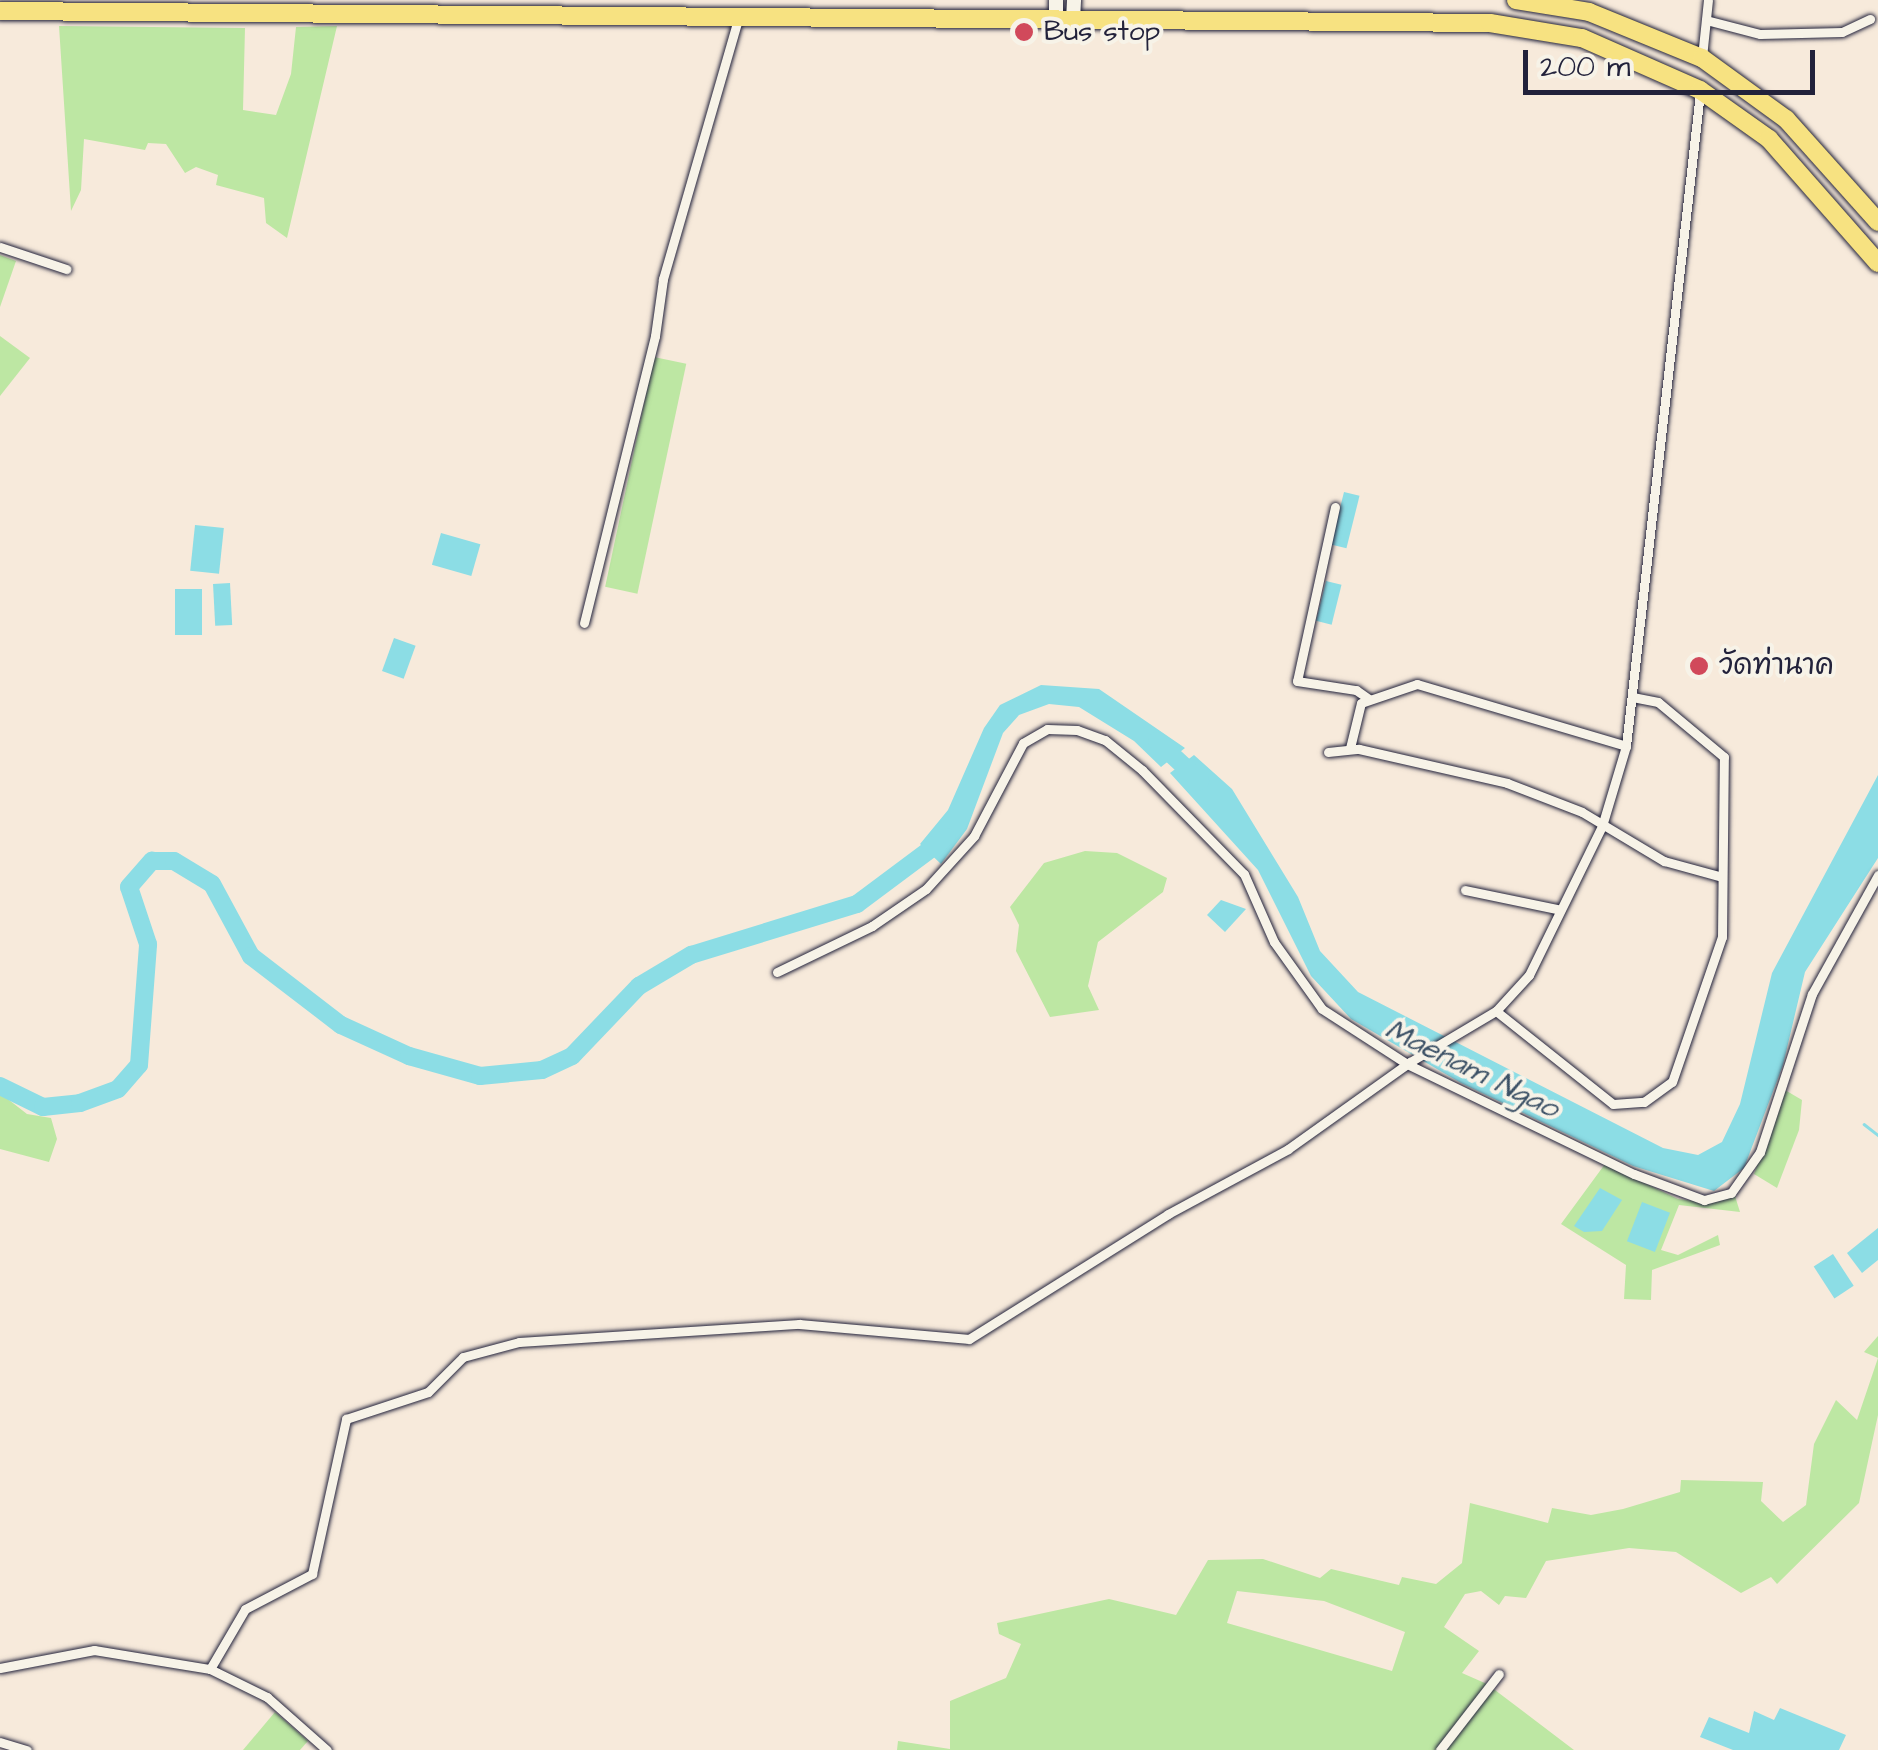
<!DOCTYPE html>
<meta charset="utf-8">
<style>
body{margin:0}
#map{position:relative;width:1878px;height:1750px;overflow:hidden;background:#f7eadb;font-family:"Architects Daughter","Playpen Sans Thai",sans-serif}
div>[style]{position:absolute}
.green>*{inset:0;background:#bde7a3;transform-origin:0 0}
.water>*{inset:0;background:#8cdde5;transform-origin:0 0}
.stream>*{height:2.5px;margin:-1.25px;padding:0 1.25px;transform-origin:1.25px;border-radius:1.25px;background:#8cdde5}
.river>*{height:18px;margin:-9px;padding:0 9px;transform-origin:9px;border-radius:9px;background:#8cdde5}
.roads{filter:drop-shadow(0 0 2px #22223b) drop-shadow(0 0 2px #22223b)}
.street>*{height:9px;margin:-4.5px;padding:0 4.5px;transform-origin:4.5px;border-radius:4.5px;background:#f7f3e8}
.secondary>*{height:14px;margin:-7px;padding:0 7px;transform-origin:7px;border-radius:7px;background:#f7f3e8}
.highway>*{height:18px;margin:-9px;padding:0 9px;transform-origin:9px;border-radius:9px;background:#f7e281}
.dots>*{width:28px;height:28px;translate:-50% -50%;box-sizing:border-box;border:5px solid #f7f3e8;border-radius:50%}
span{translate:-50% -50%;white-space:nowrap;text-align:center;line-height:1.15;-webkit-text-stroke:8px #f7f3e8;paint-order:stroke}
.poi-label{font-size:28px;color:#22223b}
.left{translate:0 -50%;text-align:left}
.water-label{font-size:30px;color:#3c5166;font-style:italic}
.scale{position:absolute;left:1523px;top:50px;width:292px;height:45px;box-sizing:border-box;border:5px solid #22223b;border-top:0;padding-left:12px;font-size:30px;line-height:35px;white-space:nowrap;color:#22223b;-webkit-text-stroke:8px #f7f3e8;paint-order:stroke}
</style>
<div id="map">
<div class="green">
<i style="clip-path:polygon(59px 26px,245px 28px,243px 110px,276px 115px,291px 74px,296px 27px,337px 26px,287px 238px,266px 223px,264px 198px,216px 185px,218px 175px,196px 167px,185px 173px,166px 144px,148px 143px,145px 150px,84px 139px,81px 190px,71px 211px)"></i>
<i style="clip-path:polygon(0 255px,16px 261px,0 307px)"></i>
<i style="clip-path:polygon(0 336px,30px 358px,0 396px)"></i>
<i style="left:654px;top:357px;width:33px;height:235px;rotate:12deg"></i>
<i style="clip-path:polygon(1085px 851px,1117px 853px,1167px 878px,1163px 892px,1098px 942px,1088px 986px,1099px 1010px,1050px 1017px,1016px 951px,1019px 925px,1010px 907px,1044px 863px)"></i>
<i style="clip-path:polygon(1785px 1090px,1802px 1100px,1799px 1130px,1777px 1188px,1754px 1174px)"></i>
<i style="clip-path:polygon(0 1093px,27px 1114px,51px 1118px,57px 1139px,49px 1162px,0 1149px)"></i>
<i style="clip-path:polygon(1605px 1164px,1678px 1199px,1711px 1203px,1735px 1196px,1740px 1212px,1679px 1205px,1661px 1250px,1678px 1255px,1718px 1235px,1720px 1245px,1652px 1270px,1651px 1300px,1624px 1299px,1626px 1265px,1561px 1224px)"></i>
<i style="clip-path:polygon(evenodd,1878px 1336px,1878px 1415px,1859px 1503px,1777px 1584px,1771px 1577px,1741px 1593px,1676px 1552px,1629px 1548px,1546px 1561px,1526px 1598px,1505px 1596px,1499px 1605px,1481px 1591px,1465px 1594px,1444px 1627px,1479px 1651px,1462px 1673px,1487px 1684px,1574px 1750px,897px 1750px,898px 1741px,950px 1749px,950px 1701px,1006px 1678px,1021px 1644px,999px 1634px,997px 1623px,1109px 1599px,1176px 1615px,1208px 1560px,1263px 1559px,1320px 1578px,1331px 1569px,1399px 1585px,1402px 1577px,1436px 1584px,1462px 1563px,1470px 1503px,1548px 1523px,1552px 1508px,1591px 1515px,1623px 1509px,1680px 1492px,1681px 1480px,1763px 1482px,1761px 1501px,1783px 1522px,1806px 1505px,1814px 1444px,1836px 1400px,1857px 1420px,1878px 1358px,1864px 1352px,1878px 1336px,1237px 1591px,1324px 1601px,1405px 1632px,1392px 1671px,1227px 1623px,1237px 1591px)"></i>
<i style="clip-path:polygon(275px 1712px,308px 1741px,300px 1750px,243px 1750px)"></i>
</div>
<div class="water">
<i style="left:1344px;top:492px;width:16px;height:54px;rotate:14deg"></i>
<i style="left:195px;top:525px;width:29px;height:46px;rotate:6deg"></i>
<i style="left:441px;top:533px;width:41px;height:33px;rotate:16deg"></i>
<i style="left:1326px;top:581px;width:16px;height:41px;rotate:14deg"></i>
<i style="left:230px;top:583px;width:42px;height:17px;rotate:87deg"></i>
<i style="left:175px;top:589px;width:27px;height:46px"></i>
<i style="left:394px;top:638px;width:23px;height:35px;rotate:20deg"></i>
<i style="clip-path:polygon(1041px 685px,1099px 689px,1185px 748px,1161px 767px,1134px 741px,1079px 707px,1049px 704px,1019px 715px,1003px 733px,967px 829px,941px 864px,920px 844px,948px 810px,984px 728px,1000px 705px)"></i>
<i style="clip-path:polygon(1194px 755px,1232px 789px,1298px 897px,1320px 951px,1358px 992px,1663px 1148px,1698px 1155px,1722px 1142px,1740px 1104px,1772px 973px,1878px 775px,1878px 858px,1805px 972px,1783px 1065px,1744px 1168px,1714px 1191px,1633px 1166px,1461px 1083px,1351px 1019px,1311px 976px,1258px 870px,1170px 773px)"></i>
<i style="clip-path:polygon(1221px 900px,1246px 909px,1225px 932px,1207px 915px)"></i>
<i style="clip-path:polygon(1600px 1188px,1622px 1200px,1602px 1231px,1584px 1232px,1574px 1226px)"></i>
<i style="left:1642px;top:1202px;width:30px;height:42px;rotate:21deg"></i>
<i style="clip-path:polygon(1878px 1228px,1878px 1260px,1862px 1273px,1847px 1253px)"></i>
<i style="left:1833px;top:1254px;width:38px;height:23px;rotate:57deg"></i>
<i style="clip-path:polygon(1780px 1708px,1846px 1735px,1839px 1750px,1733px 1750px,1700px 1737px,1709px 1717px,1749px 1733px,1754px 1711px,1774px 1720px)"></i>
</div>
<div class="stream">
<i style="left:1864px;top:1124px;width:18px;rotate:38deg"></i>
</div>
<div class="river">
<i style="left:1157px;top:741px;width:59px;rotate:42.9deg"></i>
<i style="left:0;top:1086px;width:48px;rotate:26deg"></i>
<i style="left:43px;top:1107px;width:37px;rotate:-6deg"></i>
<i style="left:80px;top:1103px;width:40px;rotate:-20.2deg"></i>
<i style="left:118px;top:1089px;width:32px;rotate:-49deg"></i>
<i style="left:139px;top:1065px;width:121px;rotate:-85.7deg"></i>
<i style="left:148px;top:944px;width:60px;rotate:-108.4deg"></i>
<i style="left:129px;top:887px;width:35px;rotate:-49deg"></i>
<i style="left:152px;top:861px;width:22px"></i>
<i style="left:174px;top:861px;width:44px;rotate:31.2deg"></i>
<i style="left:212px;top:884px;width:82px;rotate:61.6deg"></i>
<i style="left:251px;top:956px;width:113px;rotate:37.5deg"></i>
<i style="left:341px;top:1025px;width:75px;rotate:24.5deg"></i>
<i style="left:409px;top:1056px;width:74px;rotate:15.7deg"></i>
<i style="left:480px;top:1076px;width:62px;rotate:-5.5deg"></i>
<i style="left:542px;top:1070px;width:33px;rotate:-25deg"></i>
<i style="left:572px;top:1056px;width:97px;rotate:-46.3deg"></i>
<i style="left:639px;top:986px;width:61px;rotate:-30.8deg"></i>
<i style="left:691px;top:955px;width:174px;rotate:-17.1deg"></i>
<i style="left:857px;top:904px;width:112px;rotate:-36.7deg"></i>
</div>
<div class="roads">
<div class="street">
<i style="left:1706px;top:20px;width:56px;rotate:14.5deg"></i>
<i style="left:1760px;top:34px;width:82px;rotate:-1.4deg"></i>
<i style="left:1842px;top:32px;width:31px;rotate:-25deg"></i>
<i style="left:1702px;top:57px;width:57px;rotate:-84deg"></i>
<i style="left:0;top:247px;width:70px;rotate:18.4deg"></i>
<i style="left:1335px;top:507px;width:178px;rotate:102.3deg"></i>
<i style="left:1297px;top:681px;width:60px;rotate:8.7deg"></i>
<i style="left:1356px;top:690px;width:16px;rotate:35deg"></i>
<i style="left:584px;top:623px;width:296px;rotate:-76.1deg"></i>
<i style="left:655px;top:336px;width:58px;rotate:-82deg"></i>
<i style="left:663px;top:279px;width:274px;rotate:-73.9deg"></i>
<i style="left:1350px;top:748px;width:46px;rotate:-76.3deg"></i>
<i style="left:1361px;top:703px;width:59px;rotate:-18.7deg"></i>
<i style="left:1417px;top:684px;width:218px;rotate:16.5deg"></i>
<i style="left:1328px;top:752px;width:31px;rotate:-6deg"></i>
<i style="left:1359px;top:749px;width:152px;rotate:12.9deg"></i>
<i style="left:1507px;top:783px;width:80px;rotate:21.1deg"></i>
<i style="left:1582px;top:812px;width:96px;rotate:30.9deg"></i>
<i style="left:1664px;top:861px;width:60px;rotate:15.4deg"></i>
<i style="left:1465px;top:890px;width:94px;rotate:11.7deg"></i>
<i style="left:777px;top:972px;width:106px;rotate:-25.8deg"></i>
<i style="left:872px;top:926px;width:65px;rotate:-34.4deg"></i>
<i style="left:926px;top:889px;width:72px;rotate:-47.8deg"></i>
<i style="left:974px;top:836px;width:105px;rotate:-62.2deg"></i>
<i style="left:1023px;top:743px;width:28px;rotate:-30deg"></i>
<i style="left:1047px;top:729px;width:30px;rotate:2deg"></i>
<i style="left:1077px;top:730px;width:30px;rotate:20deg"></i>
<i style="left:1105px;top:740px;width:48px;rotate:39deg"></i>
<i style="left:1142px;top:770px;width:146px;rotate:45.6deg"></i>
<i style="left:1244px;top:874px;width:74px;rotate:66.2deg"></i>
<i style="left:1274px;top:942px;width:82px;rotate:54.4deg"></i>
<i style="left:1322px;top:1009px;width:101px;rotate:32.9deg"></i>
<i style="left:1407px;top:1064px;width:252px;rotate:25.9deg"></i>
<i style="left:1634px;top:1174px;width:75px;rotate:20.4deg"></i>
<i style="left:1704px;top:1200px;width:28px;rotate:-15deg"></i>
<i style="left:1731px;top:1193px;width:50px;rotate:-54.7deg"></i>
<i style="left:1760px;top:1152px;width:166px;rotate:-71.8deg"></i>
<i style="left:1812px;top:994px;width:136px;rotate:-61deg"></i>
<i style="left:1496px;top:1011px;width:149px;rotate:38.5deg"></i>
<i style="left:1613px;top:1104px;width:31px;rotate:-4deg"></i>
<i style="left:1644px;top:1102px;width:34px;rotate:-36deg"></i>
<i style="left:1672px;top:1082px;width:153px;rotate:-71deg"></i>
<i style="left:1722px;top:937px;width:180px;rotate:-89.4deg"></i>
<i style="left:1724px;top:757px;width:86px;rotate:-140.2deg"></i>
<i style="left:1658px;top:702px;width:26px;rotate:-169deg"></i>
<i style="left:0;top:1668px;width:96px;rotate:-10.8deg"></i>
<i style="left:94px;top:1650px;width:118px;rotate:9.3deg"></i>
<i style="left:210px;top:1669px;width:64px;rotate:26.2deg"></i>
<i style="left:267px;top:1697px;width:80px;rotate:41.5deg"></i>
<i style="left:210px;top:1669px;width:69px;rotate:-59.7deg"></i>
<i style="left:245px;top:1609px;width:76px;rotate:-27.6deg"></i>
<i style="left:312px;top:1574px;width:159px;rotate:-77.6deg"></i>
<i style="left:346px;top:1419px;width:86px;rotate:-18.2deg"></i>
<i style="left:428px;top:1392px;width:49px;rotate:-45deg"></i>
<i style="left:463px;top:1357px;width:58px;rotate:-15deg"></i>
<i style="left:519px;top:1342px;width:281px;rotate:-3.7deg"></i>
<i style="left:799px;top:1324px;width:171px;rotate:5deg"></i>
<i style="left:969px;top:1339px;width:235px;rotate:-32.1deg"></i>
<i style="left:1168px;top:1214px;width:136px;rotate:-28.4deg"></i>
<i style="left:1288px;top:1149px;width:150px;rotate:-35.5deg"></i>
<i style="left:1410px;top:1062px;width:100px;rotate:-30.7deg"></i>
<i style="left:1496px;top:1011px;width:49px;rotate:-47.5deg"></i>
<i style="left:1529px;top:975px;width:166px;rotate:-63.9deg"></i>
<i style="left:1602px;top:826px;width:84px;rotate:-73.3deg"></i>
<i style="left:1626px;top:746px;width:658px;rotate:-83.54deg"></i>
<i style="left:0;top:1742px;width:28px;rotate:17deg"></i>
<i style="left:1440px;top:1750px;width:96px;rotate:-52.2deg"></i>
</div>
<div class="secondary">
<i style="left:1056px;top:19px;width:19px;rotate:-90deg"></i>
<i style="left:1073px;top:20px;width:20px;rotate:-87deg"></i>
</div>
<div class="highway">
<i style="left:1516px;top:0;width:74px;rotate:9.3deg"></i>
<i style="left:1589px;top:12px;width:122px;rotate:22.2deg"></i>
<i style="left:1702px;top:58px;width:104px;rotate:36deg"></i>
<i style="left:1786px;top:119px;width:138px;rotate:48.2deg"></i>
<i style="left:0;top:11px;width:1490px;rotate:0.46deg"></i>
<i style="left:1490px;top:23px;width:93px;rotate:9.3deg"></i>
<i style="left:1582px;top:38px;width:129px;rotate:23.8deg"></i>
<i style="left:1700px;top:90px;width:85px;rotate:35.4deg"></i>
<i style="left:1769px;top:139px;width:165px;rotate:48.7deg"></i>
</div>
</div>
<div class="dots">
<i style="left:1024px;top:32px;background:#d1495b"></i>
<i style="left:1699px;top:666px;background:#d1495b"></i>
</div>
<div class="poi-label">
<span class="left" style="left:1044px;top:32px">Bus stop</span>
<span class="left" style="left:1719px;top:666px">วัดท่านาค</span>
</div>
<div class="water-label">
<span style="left:1472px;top:1069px;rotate:26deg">Maenam Ngao</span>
</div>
<div class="scale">200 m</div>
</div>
